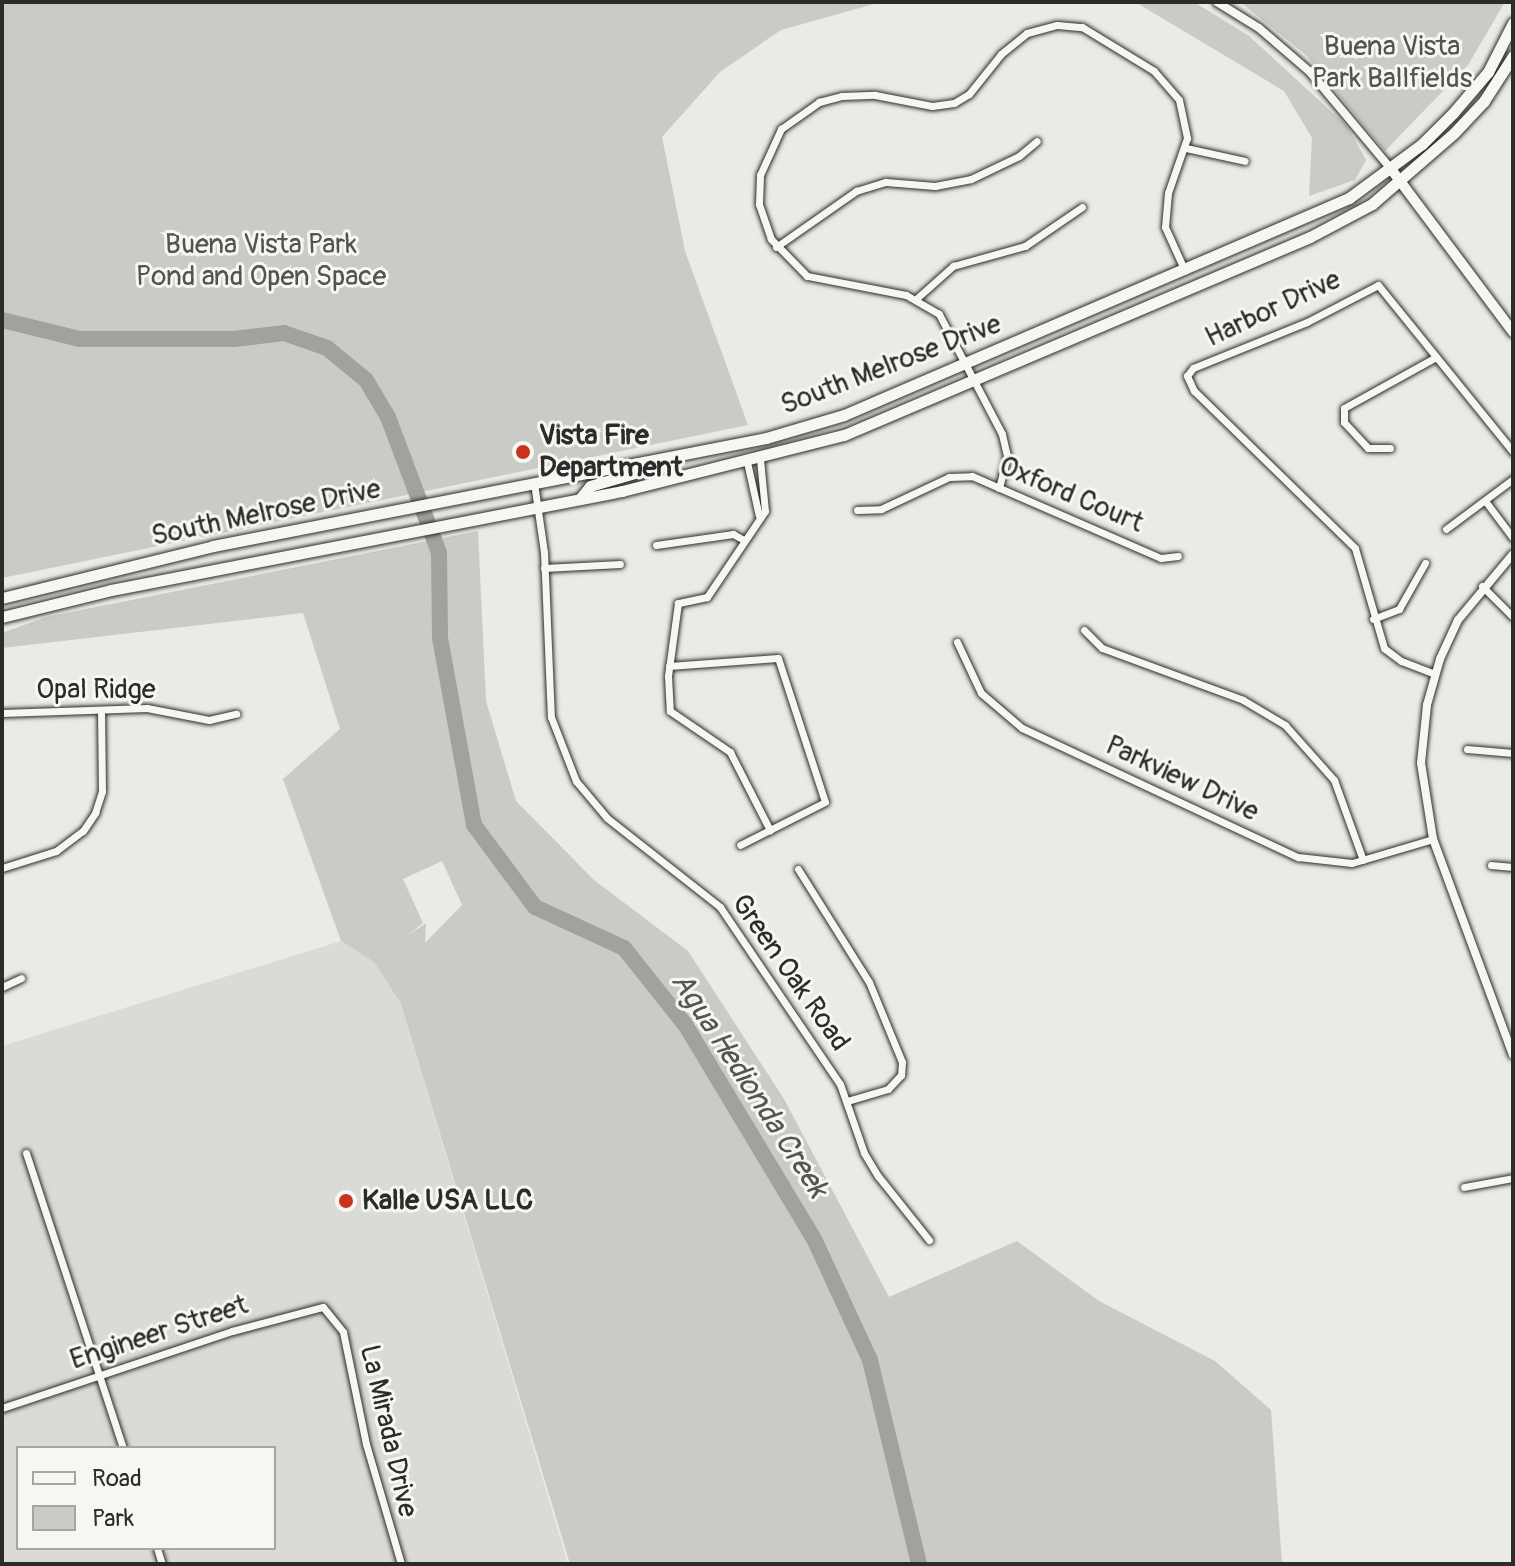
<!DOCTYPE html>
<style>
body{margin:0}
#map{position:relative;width:1515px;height:1566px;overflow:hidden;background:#eaeae6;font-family:Pangolin,sans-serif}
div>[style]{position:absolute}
.built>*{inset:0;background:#dadad6}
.green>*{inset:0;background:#cacac7}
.river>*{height:16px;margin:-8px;padding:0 8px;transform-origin:8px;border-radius:8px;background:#a1a19e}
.roads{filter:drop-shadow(0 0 2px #2b2b2b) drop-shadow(0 0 2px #2b2b2b)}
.minor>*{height:7px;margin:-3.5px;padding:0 3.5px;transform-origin:3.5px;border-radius:3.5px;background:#f6f6f2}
.tertiary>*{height:8px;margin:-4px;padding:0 4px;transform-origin:4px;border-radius:4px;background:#f6f6f2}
.secondary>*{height:10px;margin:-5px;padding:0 5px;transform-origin:5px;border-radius:5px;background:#f6f6f2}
.primary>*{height:11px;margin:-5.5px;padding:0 5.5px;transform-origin:5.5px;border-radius:5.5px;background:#f6f6f2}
.dots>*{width:22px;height:22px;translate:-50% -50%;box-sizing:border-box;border:4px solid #f6f6f2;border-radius:50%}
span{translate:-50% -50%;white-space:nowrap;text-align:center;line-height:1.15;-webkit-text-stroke:6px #f6f6f2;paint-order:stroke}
.park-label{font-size:28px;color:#535352}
.street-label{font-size:28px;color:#2b2b2b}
.poi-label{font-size:28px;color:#2b2b2b;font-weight:700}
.left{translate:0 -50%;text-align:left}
.water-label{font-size:30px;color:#545453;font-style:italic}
.frame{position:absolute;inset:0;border:4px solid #2b2b2b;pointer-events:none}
.legend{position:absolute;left:16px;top:1446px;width:260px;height:104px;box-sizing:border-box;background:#f6f6f2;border:2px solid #a5a5a2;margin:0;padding:10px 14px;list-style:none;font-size:24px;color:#2b2b2b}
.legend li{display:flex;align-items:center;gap:16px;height:40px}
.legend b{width:40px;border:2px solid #a5a5a2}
</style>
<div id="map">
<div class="built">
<i style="clip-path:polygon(evenodd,341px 941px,374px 962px,401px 1004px,568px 1564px,2px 1564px,2px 1046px,341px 941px,18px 1448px,274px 1448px,274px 1548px,18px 1548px,18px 1448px)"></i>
</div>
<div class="green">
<i style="clip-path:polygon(2px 2px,881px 2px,781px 30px,720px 72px,662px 137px,685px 251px,748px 425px,2px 578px)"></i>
<i style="clip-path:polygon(1135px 2px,1194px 2px,1249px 36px,1347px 126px,1366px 160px,1355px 180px,1309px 196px,1312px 138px,1284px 91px)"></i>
<i style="clip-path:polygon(1240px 2px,1505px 2px,1468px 65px,1385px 151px,1306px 55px)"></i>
<i style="clip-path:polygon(evenodd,478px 531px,486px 701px,516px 801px,594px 880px,688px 951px,784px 1099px,889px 1297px,1017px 1241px,1099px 1301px,1215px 1361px,1271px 1410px,1282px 1564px,570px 1564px,401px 1004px,374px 962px,341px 941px,283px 779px,340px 729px,303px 613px,2px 648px,2px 633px,46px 617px,478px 531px,442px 861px,462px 905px,425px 943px,426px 923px,406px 937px,423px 923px,403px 879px,442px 861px)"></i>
</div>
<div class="river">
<i style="left:2px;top:320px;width:80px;rotate:13.7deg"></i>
<i style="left:80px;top:339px;width:154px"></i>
<i style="left:234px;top:339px;width:50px;rotate:-6.8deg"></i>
<i style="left:284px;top:333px;width:46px;rotate:19.2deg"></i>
<i style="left:327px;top:348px;width:50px;rotate:39.4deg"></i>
<i style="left:366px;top:380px;width:43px;rotate:59.3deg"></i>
<i style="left:388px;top:417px;width:145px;rotate:69.4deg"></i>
<i style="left:439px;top:553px;width:85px;rotate:89.3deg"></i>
<i style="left:440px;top:638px;width:190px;rotate:79.7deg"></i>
<i style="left:474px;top:825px;width:102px;rotate:53.4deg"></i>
<i style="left:535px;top:907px;width:98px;rotate:24.7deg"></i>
<i style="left:624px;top:948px;width:100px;rotate:51.5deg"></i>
<i style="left:686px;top:1026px;width:251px;rotate:59deg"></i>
<i style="left:815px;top:1241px;width:131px;rotate:65.2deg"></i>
<i style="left:870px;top:1360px;width:210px;rotate:76.5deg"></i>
</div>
<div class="roads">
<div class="minor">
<i style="left:1186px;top:148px;width:60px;rotate:12.4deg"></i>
<i style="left:776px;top:247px;width:98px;rotate:-35deg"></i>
<i style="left:856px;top:191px;width:31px;rotate:-17deg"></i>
<i style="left:886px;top:182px;width:49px;rotate:4.7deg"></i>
<i style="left:935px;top:186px;width:37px;rotate:-11deg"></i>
<i style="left:971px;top:179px;width:53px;rotate:-25.6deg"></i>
<i style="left:1019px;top:156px;width:23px;rotate:-40deg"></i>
<i style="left:916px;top:299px;width:50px;rotate:-41.7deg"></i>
<i style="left:953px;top:266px;width:75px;rotate:-15.5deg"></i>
<i style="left:1025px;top:246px;width:69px;rotate:-34.4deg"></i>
<i style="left:1390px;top:448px;width:22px;rotate:180deg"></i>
<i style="left:1368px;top:448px;width:35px;rotate:-133deg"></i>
<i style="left:1344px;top:422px;width:14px;rotate:-90deg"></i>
<i style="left:1344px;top:408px;width:105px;rotate:-29deg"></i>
<i style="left:760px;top:459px;width:52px;rotate:84.5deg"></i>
<i style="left:765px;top:511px;width:104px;rotate:124deg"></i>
<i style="left:707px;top:597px;width:30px;rotate:168deg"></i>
<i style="left:678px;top:603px;width:74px;rotate:97.8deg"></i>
<i style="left:668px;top:676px;width:35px;rotate:87deg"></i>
<i style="left:670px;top:711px;width:73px;rotate:34.3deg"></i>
<i style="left:730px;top:752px;width:88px;rotate:62.9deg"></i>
<i style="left:747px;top:462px;width:55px;rotate:77.5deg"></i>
<i style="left:534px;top:483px;width:70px;rotate:81.8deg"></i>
<i style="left:544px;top:552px;width:165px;rotate:87.6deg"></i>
<i style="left:551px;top:717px;width:69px;rotate:68.7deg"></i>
<i style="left:576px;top:781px;width:48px;rotate:50deg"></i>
<i style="left:607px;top:818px;width:144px;rotate:38.2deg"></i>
<i style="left:720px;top:907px;width:214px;rotate:55.9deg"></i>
<i style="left:840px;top:1084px;width:73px;rotate:70.8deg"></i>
<i style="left:864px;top:1153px;width:27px;rotate:59deg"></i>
<i style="left:878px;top:1176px;width:82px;rotate:51.4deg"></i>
<i style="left:999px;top:488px;width:33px;rotate:-76deg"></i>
<i style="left:1007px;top:456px;width:23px;rotate:-103deg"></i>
<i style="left:1002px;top:434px;width:136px;rotate:-117.7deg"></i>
<i style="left:939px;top:314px;width:38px;rotate:-150deg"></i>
<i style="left:906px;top:295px;width:101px;rotate:-169.1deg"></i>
<i style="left:807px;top:276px;width:52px;rotate:-134.2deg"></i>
<i style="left:771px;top:239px;width:37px;rotate:-109deg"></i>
<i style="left:759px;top:204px;width:29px;rotate:-88deg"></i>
<i style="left:760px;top:175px;width:51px;rotate:-65.5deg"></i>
<i style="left:781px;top:129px;width:47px;rotate:-35.4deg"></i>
<i style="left:819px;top:102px;width:24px;rotate:-15deg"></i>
<i style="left:842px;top:96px;width:33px;rotate:-2deg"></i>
<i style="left:875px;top:95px;width:58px;rotate:10.9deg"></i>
<i style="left:932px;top:106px;width:22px;rotate:-8deg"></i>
<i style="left:954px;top:103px;width:17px;rotate:-31deg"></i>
<i style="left:969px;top:94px;width:51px;rotate:-51.3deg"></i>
<i style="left:1001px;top:54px;width:33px;rotate:-39deg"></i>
<i style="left:1027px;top:33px;width:31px;rotate:-15deg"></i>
<i style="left:1057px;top:25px;width:25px;rotate:5deg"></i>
<i style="left:1082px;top:27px;width:84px;rotate:31.4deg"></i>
<i style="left:1154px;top:71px;width:38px;rotate:49deg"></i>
<i style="left:1179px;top:100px;width:39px;rotate:78deg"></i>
<i style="left:1187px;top:138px;width:58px;rotate:109.1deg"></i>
<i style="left:1168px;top:193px;width:34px;rotate:95deg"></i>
<i style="left:1165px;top:227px;width:48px;rotate:65.6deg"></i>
<i style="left:1486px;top:502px;width:45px;rotate:53.1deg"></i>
<i style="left:857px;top:510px;width:24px;rotate:-2deg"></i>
<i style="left:881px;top:509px;width:75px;rotate:-25.2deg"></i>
<i style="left:949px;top:477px;width:23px;rotate:-2deg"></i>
<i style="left:972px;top:476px;width:206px;rotate:23.5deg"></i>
<i style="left:1161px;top:558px;width:17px;rotate:-7deg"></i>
<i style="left:1446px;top:529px;width:84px;rotate:-36.7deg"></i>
<i style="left:656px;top:545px;width:78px;rotate:-8.1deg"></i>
<i style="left:733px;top:534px;width:13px;rotate:29deg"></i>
<i style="left:544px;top:568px;width:76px;rotate:-3deg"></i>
<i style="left:1482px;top:586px;width:44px;rotate:45deg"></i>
<i style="left:1373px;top:619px;width:28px;rotate:-21deg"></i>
<i style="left:1399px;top:609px;width:53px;rotate:-60.5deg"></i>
<i style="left:1084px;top:630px;width:25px;rotate:45deg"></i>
<i style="left:1102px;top:648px;width:150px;rotate:20.2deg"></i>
<i style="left:1243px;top:700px;width:49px;rotate:30.8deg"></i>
<i style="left:1285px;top:725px;width:74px;rotate:48.3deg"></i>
<i style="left:1334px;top:780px;width:85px;rotate:70.1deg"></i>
<i style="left:957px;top:642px;width:56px;rotate:64.8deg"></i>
<i style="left:981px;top:693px;width:54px;rotate:40.5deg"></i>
<i style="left:1022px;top:728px;width:305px;rotate:25.1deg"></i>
<i style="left:1298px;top:857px;width:54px;rotate:6.3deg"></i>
<i style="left:1352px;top:863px;width:84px;rotate:-16.5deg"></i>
<i style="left:669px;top:666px;width:109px;rotate:-4.2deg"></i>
<i style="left:778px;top:658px;width:151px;rotate:71.9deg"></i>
<i style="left:825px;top:802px;width:95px;rotate:153.2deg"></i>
<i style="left:1435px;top:674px;width:36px;rotate:-159deg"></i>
<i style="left:1401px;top:661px;width:21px;rotate:-143deg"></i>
<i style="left:1384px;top:648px;width:104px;rotate:-106.2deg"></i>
<i style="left:1355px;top:548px;width:225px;rotate:-135.7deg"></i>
<i style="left:1194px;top:391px;width:17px;rotate:-115deg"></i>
<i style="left:1187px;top:376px;width:10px;rotate:-53deg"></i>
<i style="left:1193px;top:368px;width:123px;rotate:-22deg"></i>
<i style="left:1307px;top:322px;width:80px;rotate:-27.5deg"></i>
<i style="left:1378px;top:285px;width:215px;rotate:51deg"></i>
<i style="left:2px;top:713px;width:145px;rotate:-2deg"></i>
<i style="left:147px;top:708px;width:63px;rotate:11deg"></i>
<i style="left:209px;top:720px;width:28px;rotate:-13deg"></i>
<i style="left:1467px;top:749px;width:46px;rotate:5deg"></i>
<i style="left:1491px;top:865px;width:22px;rotate:5deg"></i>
<i style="left:2px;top:868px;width:57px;rotate:-17.5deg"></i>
<i style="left:56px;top:851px;width:34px;rotate:-37deg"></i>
<i style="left:83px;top:831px;width:22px;rotate:-56deg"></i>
<i style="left:95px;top:813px;width:23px;rotate:-72deg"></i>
<i style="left:102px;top:791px;width:81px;rotate:-90.7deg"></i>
<i style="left:798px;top:869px;width:133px;rotate:57.9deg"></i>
<i style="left:869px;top:982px;width:87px;rotate:67.6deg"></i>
<i style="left:902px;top:1062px;width:13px;rotate:94deg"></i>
<i style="left:901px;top:1075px;width:19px;rotate:133deg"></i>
<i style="left:888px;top:1089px;width:43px;rotate:163.7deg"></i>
<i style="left:2px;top:987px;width:21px;rotate:-25deg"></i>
<i style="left:26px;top:1153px;width:311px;rotate:71.8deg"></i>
<i style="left:1464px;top:1187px;width:50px;rotate:-10.4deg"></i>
<i style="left:2px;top:1408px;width:243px;rotate:-18.5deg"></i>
<i style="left:232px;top:1331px;width:94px;rotate:-14.8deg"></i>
<i style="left:323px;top:1307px;width:32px;rotate:51deg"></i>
<i style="left:343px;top:1332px;width:114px;rotate:78.4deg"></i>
<i style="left:366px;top:1444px;width:125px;rotate:73.7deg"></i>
<i style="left:157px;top:1548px;width:17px;rotate:73deg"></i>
</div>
<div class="tertiary">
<i style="left:1217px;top:2px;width:49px;rotate:31.8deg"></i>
<i style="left:1259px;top:28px;width:67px;rotate:40.8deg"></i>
<i style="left:1310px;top:72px;width:126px;rotate:50.1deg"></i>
<i style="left:1513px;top:554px;width:86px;rotate:129.8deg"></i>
<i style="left:1458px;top:620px;width:43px;rotate:114.8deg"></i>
<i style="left:1440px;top:659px;width:48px;rotate:105.8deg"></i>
<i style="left:1427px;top:705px;width:58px;rotate:95.9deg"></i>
<i style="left:1421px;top:763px;width:77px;rotate:81deg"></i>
<i style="left:1433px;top:839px;width:230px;rotate:69.7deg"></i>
</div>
<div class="secondary">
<i style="left:1391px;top:169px;width:204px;rotate:53.2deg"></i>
</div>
<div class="primary">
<i style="left:580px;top:499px;width:16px;rotate:-52deg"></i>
<i style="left:590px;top:486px;width:50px;rotate:-16.3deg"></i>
<i style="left:638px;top:472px;width:12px;rotate:-59deg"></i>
<i style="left:2px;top:598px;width:217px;rotate:-13.8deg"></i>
<i style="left:213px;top:546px;width:563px;rotate:-11.05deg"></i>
<i style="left:766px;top:438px;width:81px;rotate:-16.4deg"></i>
<i style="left:844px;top:415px;width:550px;rotate:-23.25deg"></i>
<i style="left:1349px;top:198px;width:91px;rotate:-36.5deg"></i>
<i style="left:1422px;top:144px;width:44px;rotate:-45deg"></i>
<i style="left:1453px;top:113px;width:54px;rotate:-49.5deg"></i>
<i style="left:1488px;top:72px;width:55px;rotate:-63deg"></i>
<i style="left:2px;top:617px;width:112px;rotate:-13.9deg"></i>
<i style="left:111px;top:590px;width:521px;rotate:-10.96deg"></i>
<i style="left:622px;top:491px;width:229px;rotate:-14.2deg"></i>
<i style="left:844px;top:435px;width:506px;rotate:-23.02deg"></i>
<i style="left:1310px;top:237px;width:70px;rotate:-28deg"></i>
<i style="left:1372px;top:204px;width:108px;rotate:-40.9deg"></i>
<i style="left:1454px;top:133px;width:44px;rotate:-46.8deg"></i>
<i style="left:1484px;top:101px;width:54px;rotate:-57.2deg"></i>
</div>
</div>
<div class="dots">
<i style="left:523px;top:452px;background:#c8321e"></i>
<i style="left:346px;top:1201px;background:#c8321e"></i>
</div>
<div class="park-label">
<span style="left:1392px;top:63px">Buena Vista<br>Park Ballfields</span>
<span style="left:261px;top:261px">Buena Vista Park<br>Pond and Open Space</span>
</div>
<div class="street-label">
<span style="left:1273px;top:309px;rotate:-25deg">Harbor Drive</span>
<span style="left:891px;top:365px;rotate:-21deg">South Melrose Drive</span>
<span style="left:1071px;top:495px;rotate:23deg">Oxford Court</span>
<span style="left:266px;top:513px;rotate:-12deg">South Melrose Drive</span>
<span style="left:96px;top:690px">Opal Ridge</span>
<span style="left:1182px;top:779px;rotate:25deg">Parkview Drive</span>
<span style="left:790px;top:973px;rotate:55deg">Green Oak Road</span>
<span style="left:159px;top:1333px;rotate:-18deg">Engineer Street</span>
<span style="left:388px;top:1431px;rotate:77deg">La Mirada Drive</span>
</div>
<div class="poi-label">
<span class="left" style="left:539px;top:452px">Vista Fire<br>Department</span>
<span class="left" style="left:362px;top:1201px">Kalle USA LLC</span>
</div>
<div class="water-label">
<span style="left:749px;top:1085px;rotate:57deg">Agua Hedionda Creek</span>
</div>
<div class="frame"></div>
<ul class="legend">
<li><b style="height:10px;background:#f6f6f2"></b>Road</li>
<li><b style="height:22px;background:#cacac7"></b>Park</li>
</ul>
</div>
